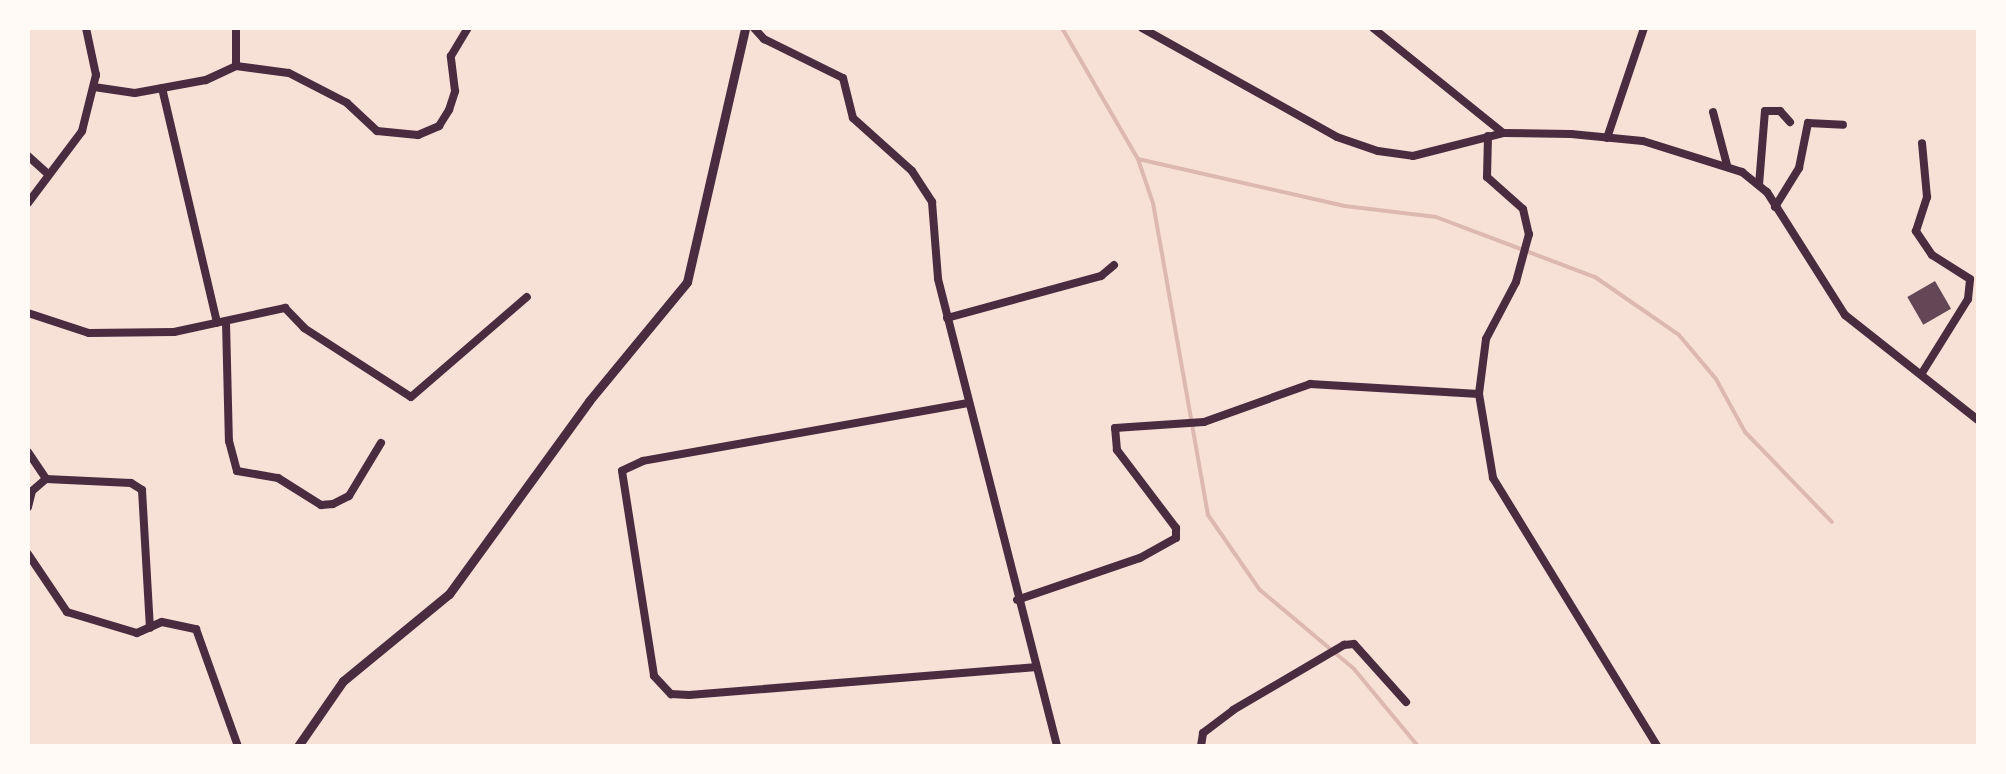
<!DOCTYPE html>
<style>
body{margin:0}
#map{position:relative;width:2006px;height:774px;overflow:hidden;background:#f7e1d7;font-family:Jost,sans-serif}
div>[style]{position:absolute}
.stream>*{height:4px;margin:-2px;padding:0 2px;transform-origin:2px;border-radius:2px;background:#dcb8b0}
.building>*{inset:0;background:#644757;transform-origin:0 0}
.minor>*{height:8px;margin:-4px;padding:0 4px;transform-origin:4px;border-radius:4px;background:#4a2c40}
.tertiary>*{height:9px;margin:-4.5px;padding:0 4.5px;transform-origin:4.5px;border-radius:4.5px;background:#4a2c40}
span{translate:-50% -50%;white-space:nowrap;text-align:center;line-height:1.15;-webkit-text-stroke:10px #fffaf5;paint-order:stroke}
.frame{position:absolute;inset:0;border:30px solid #fffaf5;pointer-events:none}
</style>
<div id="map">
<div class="stream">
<i style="left:1062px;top:28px;width:151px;rotate:59.9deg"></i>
<i style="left:1138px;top:159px;width:46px;rotate:71.2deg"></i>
<i style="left:1153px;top:203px;width:317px;rotate:80deg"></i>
<i style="left:1208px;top:515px;width:91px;rotate:55.3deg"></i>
<i style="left:1260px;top:590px;width:123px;rotate:40deg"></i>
<i style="left:1354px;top:669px;width:100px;rotate:50.3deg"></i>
<i style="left:1138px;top:159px;width:212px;rotate:12.8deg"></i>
<i style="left:1345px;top:206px;width:92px;rotate:6.9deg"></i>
<i style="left:1436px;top:217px;width:170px;rotate:20.7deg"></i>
<i style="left:1595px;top:277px;width:102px;rotate:34.6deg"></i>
<i style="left:1679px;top:335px;width:57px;rotate:49.9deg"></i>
<i style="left:1716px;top:379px;width:60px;rotate:61.3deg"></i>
<i style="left:1745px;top:432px;width:125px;rotate:46deg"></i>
</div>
<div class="building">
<i style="left:1935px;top:281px;width:32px;height:32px;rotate:60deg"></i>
</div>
<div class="minor">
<i style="left:236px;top:28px;width:38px;rotate:90deg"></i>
<i style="left:754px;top:28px;width:15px;rotate:48deg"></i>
<i style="left:764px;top:39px;width:88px;rotate:26.3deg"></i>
<i style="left:843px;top:78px;width:41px;rotate:76deg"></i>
<i style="left:853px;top:118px;width:79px;rotate:41.9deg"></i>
<i style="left:912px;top:171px;width:37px;rotate:57deg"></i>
<i style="left:932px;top:202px;width:77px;rotate:85.5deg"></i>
<i style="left:938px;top:279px;width:482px;rotate:75.7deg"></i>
<i style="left:1142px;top:28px;width:223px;rotate:29.2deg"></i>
<i style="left:1337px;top:137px;width:43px;rotate:18.9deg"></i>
<i style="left:1378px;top:151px;width:35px;rotate:8deg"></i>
<i style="left:1413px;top:156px;width:93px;rotate:-14.3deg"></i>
<i style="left:1503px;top:133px;width:68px;rotate:0.8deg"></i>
<i style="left:1571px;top:134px;width:72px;rotate:5.6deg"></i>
<i style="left:1643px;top:141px;width:104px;rotate:17.4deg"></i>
<i style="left:1742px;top:172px;width:32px;rotate:39deg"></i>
<i style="left:1767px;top:192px;width:146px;rotate:57.6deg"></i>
<i style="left:1845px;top:315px;width:169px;rotate:38.3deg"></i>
<i style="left:1373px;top:28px;width:167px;rotate:38.9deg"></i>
<i style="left:94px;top:87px;width:41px;rotate:8.3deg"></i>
<i style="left:135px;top:93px;width:72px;rotate:-10.4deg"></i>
<i style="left:206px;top:80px;width:33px;rotate:-25deg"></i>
<i style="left:236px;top:66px;width:53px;rotate:7.5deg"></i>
<i style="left:289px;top:73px;width:65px;rotate:27.3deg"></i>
<i style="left:347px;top:103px;width:41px;rotate:43deg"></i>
<i style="left:377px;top:131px;width:41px;rotate:5.6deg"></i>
<i style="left:418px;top:135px;width:23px;rotate:-23deg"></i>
<i style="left:439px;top:126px;width:19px;rotate:-58deg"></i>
<i style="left:449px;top:110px;width:20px;rotate:-72deg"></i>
<i style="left:455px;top:91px;width:35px;rotate:-97deg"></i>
<i style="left:451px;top:56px;width:33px;rotate:-59deg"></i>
<i style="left:162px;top:88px;width:241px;rotate:76.8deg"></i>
<i style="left:1713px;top:112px;width:55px;rotate:75.2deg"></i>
<i style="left:1488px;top:136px;width:41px;rotate:91.4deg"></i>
<i style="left:1487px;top:177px;width:48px;rotate:41.6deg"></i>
<i style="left:1523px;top:209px;width:26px;rotate:77deg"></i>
<i style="left:1529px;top:234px;width:50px;rotate:105.2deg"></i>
<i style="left:1516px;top:282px;width:64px;rotate:117.8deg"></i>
<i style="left:1486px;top:339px;width:55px;rotate:97.3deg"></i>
<i style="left:1479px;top:394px;width:85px;rotate:80.5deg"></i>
<i style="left:1493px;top:478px;width:314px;rotate:58.5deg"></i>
<i style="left:1607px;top:138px;width:116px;rotate:-71.4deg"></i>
<i style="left:28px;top:156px;width:25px;rotate:42deg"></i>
<i style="left:1759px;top:185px;width:74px;rotate:-85.4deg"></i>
<i style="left:1765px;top:111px;width:15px"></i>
<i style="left:1780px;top:111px;width:15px;rotate:48deg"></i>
<i style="left:28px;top:203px;width:90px;rotate:-53.1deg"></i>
<i style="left:82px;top:131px;width:58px;rotate:-76deg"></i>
<i style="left:96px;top:75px;width:48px;rotate:-102deg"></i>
<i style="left:1775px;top:207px;width:46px;rotate:-58.4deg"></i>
<i style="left:1799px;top:168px;width:46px;rotate:-78.7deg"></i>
<i style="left:1808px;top:123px;width:35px;rotate:3deg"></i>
<i style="left:28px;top:313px;width:64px;rotate:18.2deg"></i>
<i style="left:89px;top:333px;width:85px;rotate:-0.7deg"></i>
<i style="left:174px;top:332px;width:114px;rotate:-12.2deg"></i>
<i style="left:285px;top:308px;width:28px;rotate:46deg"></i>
<i style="left:304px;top:328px;width:127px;rotate:32.8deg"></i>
<i style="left:411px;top:397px;width:153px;rotate:-40.8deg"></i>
<i style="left:947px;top:318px;width:160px;rotate:-15.3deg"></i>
<i style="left:1101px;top:276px;width:17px;rotate:-40deg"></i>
<i style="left:226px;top:322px;width:119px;rotate:88.6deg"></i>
<i style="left:229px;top:441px;width:31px;rotate:75deg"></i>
<i style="left:237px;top:471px;width:42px;rotate:9.7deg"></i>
<i style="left:278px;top:478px;width:51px;rotate:32.1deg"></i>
<i style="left:321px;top:505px;width:12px;rotate:-5deg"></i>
<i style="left:333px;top:504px;width:18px;rotate:-27deg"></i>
<i style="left:349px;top:496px;width:62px;rotate:-58.9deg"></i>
<i style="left:1922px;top:373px;width:87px;rotate:-58.1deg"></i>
<i style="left:1968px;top:299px;width:20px;rotate:-84deg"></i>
<i style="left:1970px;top:279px;width:45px;rotate:-147.7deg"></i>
<i style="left:1932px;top:255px;width:29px;rotate:-124deg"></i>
<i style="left:1916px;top:231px;width:36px;rotate:-72deg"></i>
<i style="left:1927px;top:197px;width:54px;rotate:-95.3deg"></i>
<i style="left:968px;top:403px;width:330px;rotate:169.9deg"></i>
<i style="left:643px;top:461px;width:23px;rotate:155deg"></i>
<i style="left:622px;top:471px;width:207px;rotate:81.1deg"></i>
<i style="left:654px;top:676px;width:25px;rotate:47deg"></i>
<i style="left:671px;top:694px;width:18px;rotate:3deg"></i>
<i style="left:689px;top:695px;width:346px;rotate:-4.6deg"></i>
<i style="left:28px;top:452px;width:32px;rotate:56deg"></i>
<i style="left:28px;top:507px;width:16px;rotate:-76deg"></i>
<i style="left:32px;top:491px;width:18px;rotate:-41deg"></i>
<i style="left:46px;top:479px;width:85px;rotate:2.7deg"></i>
<i style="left:131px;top:483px;width:13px;rotate:32deg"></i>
<i style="left:142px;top:490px;width:138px;rotate:86.7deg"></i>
<i style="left:28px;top:554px;width:70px;rotate:56.1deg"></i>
<i style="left:67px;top:612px;width:73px;rotate:16.7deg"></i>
<i style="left:137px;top:633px;width:27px;rotate:-24deg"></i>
<i style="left:162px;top:622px;width:35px;rotate:12deg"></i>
<i style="left:196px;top:629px;width:124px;rotate:70.3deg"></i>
<i style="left:1017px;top:600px;width:130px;rotate:-18.9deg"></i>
<i style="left:1140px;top:558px;width:41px;rotate:-29.1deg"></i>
<i style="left:1176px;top:538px;width:10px;rotate:-90deg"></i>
<i style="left:1176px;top:528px;width:98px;rotate:-127.1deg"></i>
<i style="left:1117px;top:450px;width:22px;rotate:-95deg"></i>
<i style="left:1115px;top:428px;width:89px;rotate:-3.9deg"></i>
<i style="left:1204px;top:422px;width:113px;rotate:-19.7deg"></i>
<i style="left:1310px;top:384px;width:169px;rotate:3.4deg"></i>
<i style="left:1201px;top:746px;width:13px;rotate:-81deg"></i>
<i style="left:1203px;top:733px;width:38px;rotate:-37deg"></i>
<i style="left:1233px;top:710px;width:129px;rotate:-30.4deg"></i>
<i style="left:1344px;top:645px;width:10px;rotate:-6deg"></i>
<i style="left:1354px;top:644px;width:78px;rotate:48.1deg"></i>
</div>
<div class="tertiary">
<i style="left:298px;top:746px;width:79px;rotate:-55.3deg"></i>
<i style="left:343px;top:681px;width:137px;rotate:-39.4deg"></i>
<i style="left:449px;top:594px;width:238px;rotate:-54deg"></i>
<i style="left:589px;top:401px;width:154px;rotate:-50.5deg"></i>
<i style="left:687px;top:282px;width:261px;rotate:-77.1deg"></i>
</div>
<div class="frame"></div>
</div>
